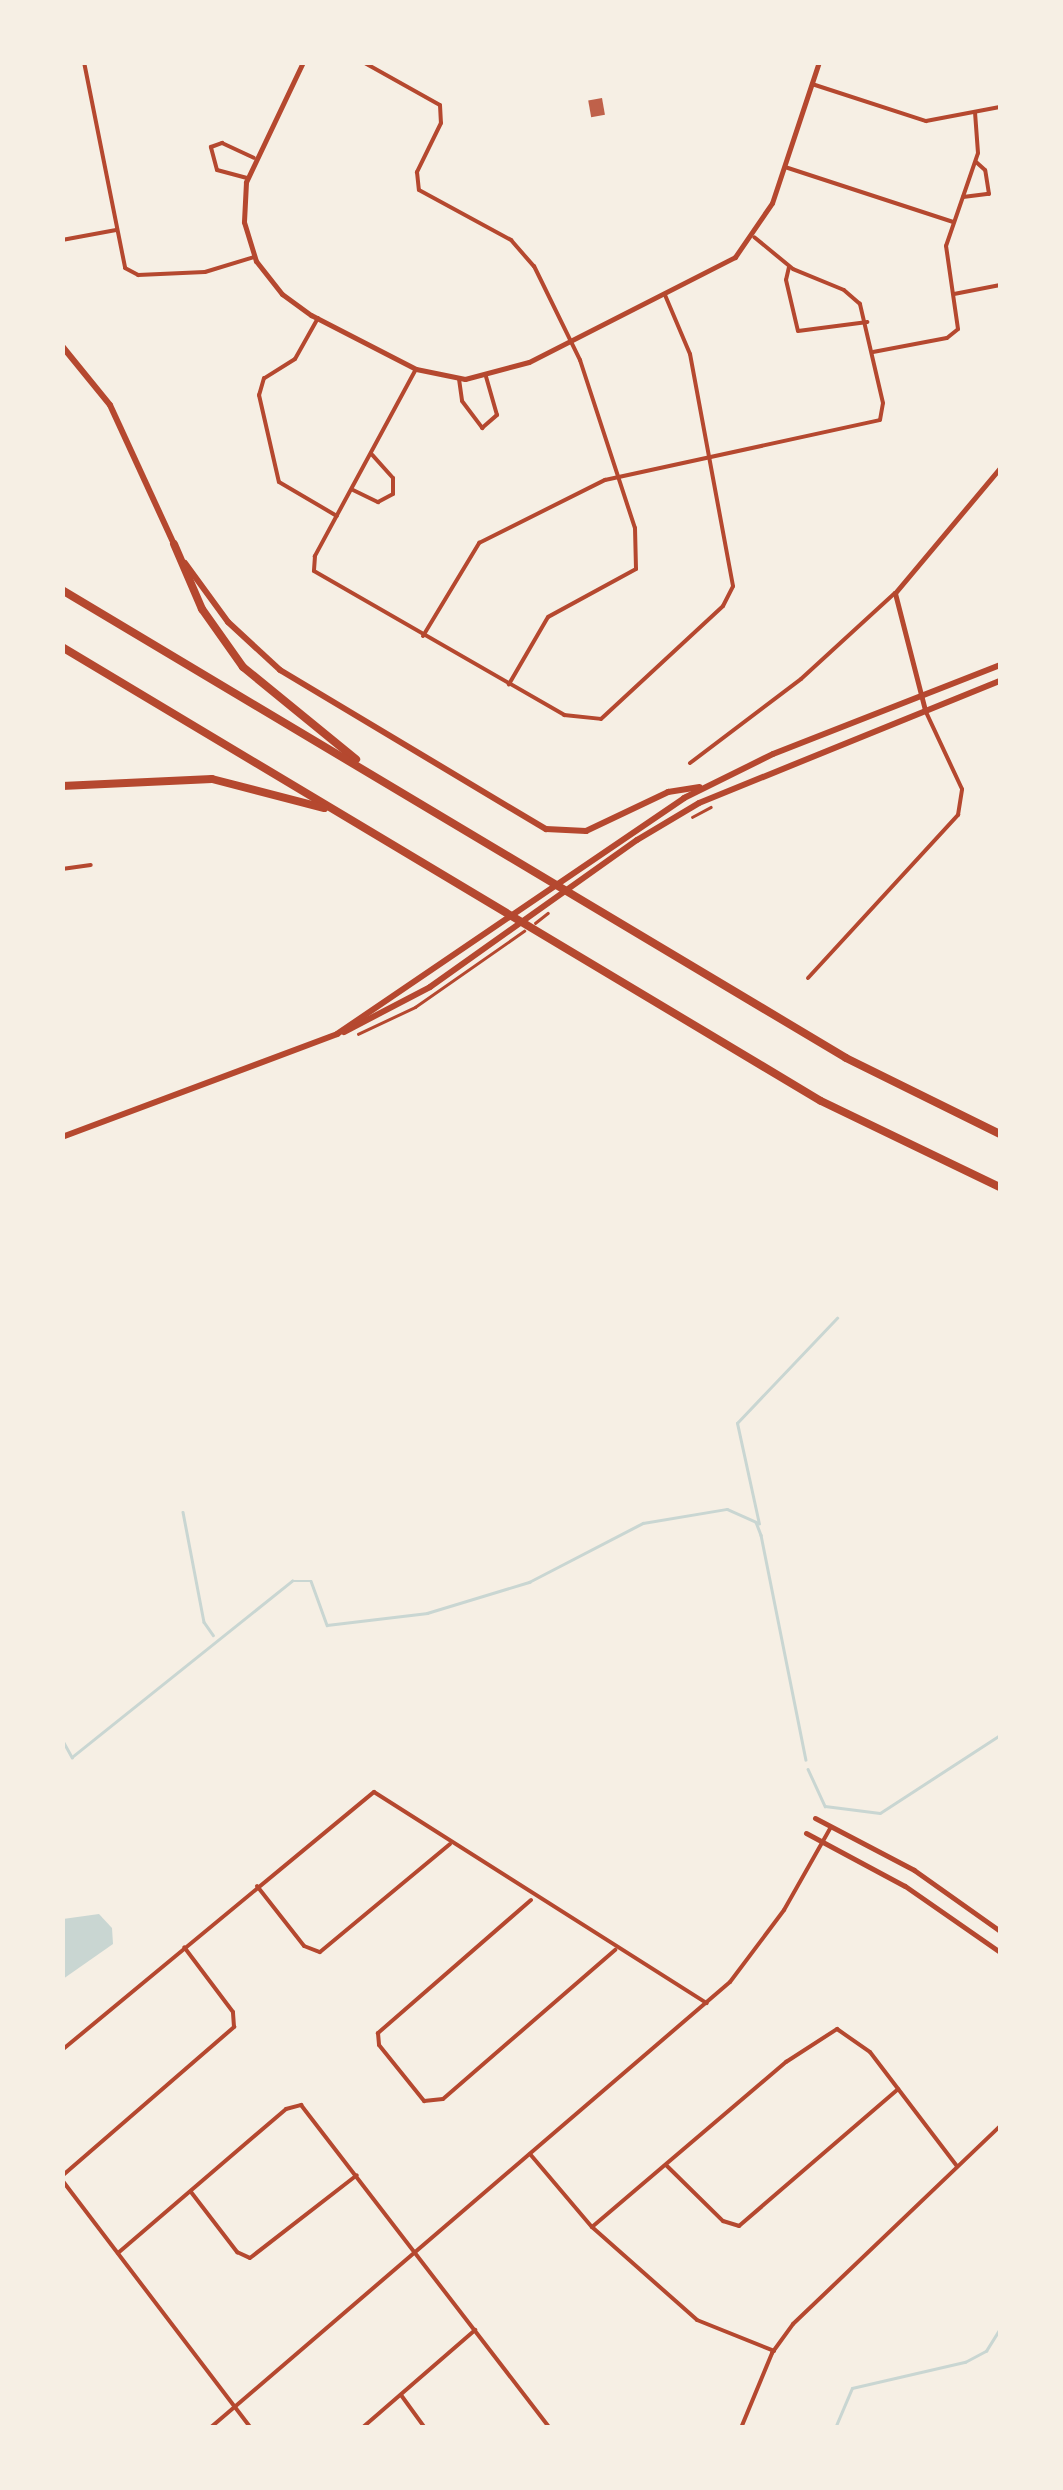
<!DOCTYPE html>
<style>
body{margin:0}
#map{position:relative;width:1063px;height:2490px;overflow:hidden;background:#f6efe4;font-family:"Work Sans",sans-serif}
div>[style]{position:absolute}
.water>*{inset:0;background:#c9d6d2}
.stream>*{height:2.5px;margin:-1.25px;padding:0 1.25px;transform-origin:1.25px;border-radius:1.25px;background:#c9d6d2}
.building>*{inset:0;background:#bf614a;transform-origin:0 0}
.path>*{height:2.5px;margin:-1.25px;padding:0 1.25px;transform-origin:1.25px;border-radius:1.25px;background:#b5482f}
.minor>*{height:4px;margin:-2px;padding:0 2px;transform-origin:2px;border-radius:2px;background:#b5482f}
.tertiary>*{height:5px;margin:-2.5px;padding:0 2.5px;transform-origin:2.5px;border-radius:2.5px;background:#b5482f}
.secondary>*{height:6px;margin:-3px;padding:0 3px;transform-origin:3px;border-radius:3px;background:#b5482f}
.primary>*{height:6px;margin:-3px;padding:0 3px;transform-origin:3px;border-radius:3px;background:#b5482f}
.motorway>*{height:8px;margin:-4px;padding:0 4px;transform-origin:4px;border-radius:4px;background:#b5482f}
span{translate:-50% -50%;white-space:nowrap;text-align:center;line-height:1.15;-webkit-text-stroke:9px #f6efe4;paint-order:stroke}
.frame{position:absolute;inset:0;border:65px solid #f6efe4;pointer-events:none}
</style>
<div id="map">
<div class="water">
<i style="clip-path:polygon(99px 1914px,112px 1928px,113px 1944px,63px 1979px,63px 1919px)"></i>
</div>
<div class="stream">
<i style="left:183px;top:1512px;width:112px;rotate:79.2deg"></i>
<i style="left:204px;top:1622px;width:16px;rotate:55deg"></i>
<i style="left:759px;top:1524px;width:103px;rotate:-102.3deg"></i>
<i style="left:737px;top:1423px;width:145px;rotate:-46.4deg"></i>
<i style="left:62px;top:1739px;width:21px;rotate:61deg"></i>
<i style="left:72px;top:1757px;width:282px;rotate:-38.7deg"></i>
<i style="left:292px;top:1581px;width:19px"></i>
<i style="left:311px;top:1581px;width:47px;rotate:70deg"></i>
<i style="left:327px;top:1625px;width:101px;rotate:-6.8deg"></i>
<i style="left:427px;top:1613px;width:107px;rotate:-16.9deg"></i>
<i style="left:529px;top:1582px;width:128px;rotate:-27.4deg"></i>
<i style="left:643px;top:1523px;width:85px;rotate:-9.5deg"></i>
<i style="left:727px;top:1509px;width:32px;rotate:24deg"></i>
<i style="left:756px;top:1522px;width:14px;rotate:69deg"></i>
<i style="left:761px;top:1535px;width:229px;rotate:78.7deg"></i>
<i style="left:808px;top:1769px;width:41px;rotate:65.3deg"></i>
<i style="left:825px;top:1806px;width:55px;rotate:7.3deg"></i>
<i style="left:880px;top:1813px;width:143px;rotate:-33deg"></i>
<i style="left:835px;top:2428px;width:43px;rotate:-67deg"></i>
<i style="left:852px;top:2388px;width:116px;rotate:-13deg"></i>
<i style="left:965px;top:2362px;width:24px;rotate:-28deg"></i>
<i style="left:986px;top:2351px;width:26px;rotate:-58deg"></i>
</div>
<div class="building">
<i style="left:602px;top:98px;width:17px;height:14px;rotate:80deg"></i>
</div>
<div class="path">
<i style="left:692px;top:817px;width:21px;rotate:-28deg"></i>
<i style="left:535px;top:923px;width:16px;rotate:-38deg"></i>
<i style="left:358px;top:1034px;width:63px;rotate:-25.3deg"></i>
<i style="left:415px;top:1007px;width:133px;rotate:-34.9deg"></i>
</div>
<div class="minor">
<i style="left:84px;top:62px;width:210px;rotate:78.7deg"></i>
<i style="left:125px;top:268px;width:15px;rotate:28deg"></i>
<i style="left:138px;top:275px;width:67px;rotate:-2.6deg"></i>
<i style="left:205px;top:272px;width:51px;rotate:-17deg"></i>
<i style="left:363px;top:62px;width:88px;rotate:29.2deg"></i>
<i style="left:440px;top:105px;width:18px;rotate:87deg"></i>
<i style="left:441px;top:123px;width:55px;rotate:116.1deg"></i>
<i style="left:417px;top:172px;width:18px;rotate:84deg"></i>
<i style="left:419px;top:190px;width:105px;rotate:28.5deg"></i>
<i style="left:511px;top:240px;width:35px;rotate:49deg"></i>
<i style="left:534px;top:266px;width:105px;rotate:63.9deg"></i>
<i style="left:580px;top:360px;width:177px;rotate:71.9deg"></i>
<i style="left:635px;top:528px;width:41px;rotate:88.6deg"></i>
<i style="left:636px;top:569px;width:100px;rotate:151.4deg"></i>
<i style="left:548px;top:617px;width:78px;rotate:120.2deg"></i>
<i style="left:812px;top:84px;width:120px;rotate:18deg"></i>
<i style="left:926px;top:121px;width:75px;rotate:-10.7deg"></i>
<i style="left:785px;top:167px;width:177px;rotate:18.1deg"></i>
<i style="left:247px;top:178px;width:31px;rotate:-165deg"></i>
<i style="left:217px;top:170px;width:24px;rotate:-105deg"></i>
<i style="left:211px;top:147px;width:12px;rotate:-20deg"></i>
<i style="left:222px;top:143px;width:35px;rotate:25deg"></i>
<i style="left:963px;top:197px;width:26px;rotate:-7deg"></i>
<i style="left:989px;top:194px;width:24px;rotate:-99deg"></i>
<i style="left:985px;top:170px;width:12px;rotate:-138deg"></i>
<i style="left:62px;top:240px;width:55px;rotate:-10.5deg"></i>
<i style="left:789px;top:267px;width:13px;rotate:103deg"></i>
<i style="left:786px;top:280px;width:52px;rotate:76.8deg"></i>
<i style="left:798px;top:331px;width:70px;rotate:-7.4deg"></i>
<i style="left:954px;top:294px;width:47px;rotate:-11.1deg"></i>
<i style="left:318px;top:318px;width:47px;rotate:119.3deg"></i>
<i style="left:295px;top:359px;width:36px;rotate:148deg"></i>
<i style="left:264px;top:378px;width:18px;rotate:106deg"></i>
<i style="left:259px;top:395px;width:89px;rotate:77.1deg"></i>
<i style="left:279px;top:482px;width:67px;rotate:30.4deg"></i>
<i style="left:873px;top:352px;width:75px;rotate:-10.7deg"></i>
<i style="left:947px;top:338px;width:14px;rotate:-39deg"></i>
<i style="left:958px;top:329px;width:84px;rotate:-98.2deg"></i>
<i style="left:946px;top:246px;width:98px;rotate:-71deg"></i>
<i style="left:978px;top:153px;width:41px;rotate:-94.2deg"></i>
<i style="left:416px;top:369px;width:213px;rotate:118.4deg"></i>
<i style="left:315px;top:556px;width:15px;rotate:94deg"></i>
<i style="left:314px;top:571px;width:289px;rotate:29.9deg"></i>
<i style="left:564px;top:715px;width:37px;rotate:6deg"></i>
<i style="left:601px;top:719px;width:166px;rotate:-42.8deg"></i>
<i style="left:723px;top:606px;width:22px;rotate:-63deg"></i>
<i style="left:733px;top:586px;width:236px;rotate:-100.5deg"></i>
<i style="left:690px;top:354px;width:64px;rotate:-113deg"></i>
<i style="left:459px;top:379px;width:22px;rotate:82deg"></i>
<i style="left:462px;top:401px;width:34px;rotate:53deg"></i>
<i style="left:482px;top:428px;width:20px;rotate:-41deg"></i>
<i style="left:497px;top:415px;width:40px;rotate:-106deg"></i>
<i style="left:353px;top:490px;width:28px;rotate:26deg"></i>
<i style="left:378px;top:502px;width:17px;rotate:-28deg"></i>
<i style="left:393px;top:494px;width:16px;rotate:-90deg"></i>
<i style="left:393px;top:478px;width:31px;rotate:-132deg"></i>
<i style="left:423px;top:636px;width:109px;rotate:-58.9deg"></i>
<i style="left:479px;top:543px;width:141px;rotate:-26.6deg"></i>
<i style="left:605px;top:480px;width:281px;rotate:-12.3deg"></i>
<i style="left:880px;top:420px;width:17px;rotate:-80deg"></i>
<i style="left:883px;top:403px;width:102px;rotate:-103.1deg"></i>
<i style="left:860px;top:304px;width:21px;rotate:-139deg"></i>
<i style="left:844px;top:290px;width:55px;rotate:-157.6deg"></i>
<i style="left:793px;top:269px;width:50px;rotate:-140.6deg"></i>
<i style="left:690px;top:763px;width:139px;rotate:-37.1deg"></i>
<i style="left:801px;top:679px;width:127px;rotate:-42.5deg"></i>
<i style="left:62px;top:869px;width:29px;rotate:-8deg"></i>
<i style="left:808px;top:978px;width:222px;rotate:-47.4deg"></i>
<i style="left:958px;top:815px;width:26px;rotate:-81deg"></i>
<i style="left:962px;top:789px;width:87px;rotate:-115.1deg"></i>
<i style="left:1000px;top:1793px;width:4px;rotate:90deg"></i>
<i style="left:257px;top:1886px;width:76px;rotate:51.9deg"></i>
<i style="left:304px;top:1946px;width:17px;rotate:21deg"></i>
<i style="left:320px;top:1952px;width:169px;rotate:-39.7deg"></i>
<i style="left:531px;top:1900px;width:203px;rotate:139deg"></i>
<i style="left:378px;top:2033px;width:12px;rotate:85deg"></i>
<i style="left:379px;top:2045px;width:72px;rotate:51.2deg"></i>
<i style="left:424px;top:2101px;width:19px;rotate:-6deg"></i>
<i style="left:443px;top:2099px;width:228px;rotate:-40.9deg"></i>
<i style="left:62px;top:2050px;width:405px;rotate:-39.6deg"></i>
<i style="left:374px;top:1792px;width:394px;rotate:32.4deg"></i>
<i style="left:530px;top:2154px;width:96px;rotate:49.7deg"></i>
<i style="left:592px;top:2227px;width:140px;rotate:41.5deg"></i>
<i style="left:697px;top:2320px;width:83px;rotate:21.9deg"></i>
<i style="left:666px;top:2165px;width:80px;rotate:44.5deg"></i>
<i style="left:723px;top:2221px;width:17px;rotate:17deg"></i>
<i style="left:739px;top:2226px;width:210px;rotate:-40.7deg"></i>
<i style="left:62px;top:2176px;width:228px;rotate:-40.9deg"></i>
<i style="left:234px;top:2027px;width:15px;rotate:-94deg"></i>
<i style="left:233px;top:2012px;width:81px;rotate:-127deg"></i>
<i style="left:62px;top:2180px;width:312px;rotate:52.7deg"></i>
<i style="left:191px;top:2192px;width:76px;rotate:52.5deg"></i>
<i style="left:237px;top:2252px;width:14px;rotate:25deg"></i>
<i style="left:250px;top:2258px;width:135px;rotate:-37.8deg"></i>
<i style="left:592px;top:2227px;width:255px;rotate:-40.4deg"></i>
<i style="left:786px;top:2062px;width:61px;rotate:-32.9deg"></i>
<i style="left:837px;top:2029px;width:40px;rotate:34.9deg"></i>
<i style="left:870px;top:2052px;width:143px;rotate:52.7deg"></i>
<i style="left:118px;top:2253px;width:221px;rotate:-40.6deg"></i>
<i style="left:286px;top:2109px;width:16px;rotate:-15deg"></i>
<i style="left:301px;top:2105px;width:408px;rotate:52.4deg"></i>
<i style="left:401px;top:2395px;width:41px;rotate:54deg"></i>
<i style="left:210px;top:2428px;width:685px;rotate:-40.62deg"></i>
<i style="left:730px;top:1982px;width:90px;rotate:-53.1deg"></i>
<i style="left:784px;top:1910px;width:95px;rotate:-60.5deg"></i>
<i style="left:362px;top:2428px;width:150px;rotate:-40.9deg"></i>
<i style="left:741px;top:2428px;width:81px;rotate:-67.5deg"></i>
<i style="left:772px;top:2353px;width:36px;rotate:-54deg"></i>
<i style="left:793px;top:2324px;width:286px;rotate:-43.7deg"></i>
</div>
<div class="tertiary">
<i style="left:303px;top:62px;width:133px;rotate:115.4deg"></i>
<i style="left:246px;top:182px;width:40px;rotate:92.9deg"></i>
<i style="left:244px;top:222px;width:41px;rotate:72.9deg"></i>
<i style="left:256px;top:261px;width:42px;rotate:51.8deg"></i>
<i style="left:282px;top:294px;width:36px;rotate:36deg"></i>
<i style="left:311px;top:315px;width:118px;rotate:27.2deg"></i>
<i style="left:416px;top:369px;width:50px;rotate:11.5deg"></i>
<i style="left:465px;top:379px;width:66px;rotate:-14.9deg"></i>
<i style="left:529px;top:362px;width:231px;rotate:-27deg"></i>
<i style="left:735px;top:257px;width:65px;rotate:-55.6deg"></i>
<i style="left:772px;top:203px;width:149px;rotate:-71.6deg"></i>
<i style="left:925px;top:710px;width:121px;rotate:-104.4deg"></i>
<i style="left:895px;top:593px;width:163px;rotate:-50deg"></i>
<i style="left:815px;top:1818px;width:112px;rotate:27.7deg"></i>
<i style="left:914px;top:1870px;width:105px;rotate:35.3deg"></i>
<i style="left:806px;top:1833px;width:112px;rotate:28.2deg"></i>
<i style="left:905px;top:1886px;width:116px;rotate:34.8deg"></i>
</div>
<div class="secondary">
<i style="left:185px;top:563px;width:73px;rotate:53.9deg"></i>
<i style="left:228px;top:622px;width:71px;rotate:42.7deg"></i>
<i style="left:280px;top:670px;width:310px;rotate:30.9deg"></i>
<i style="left:546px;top:829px;width:40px;rotate:2.9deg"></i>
<i style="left:586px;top:831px;width:91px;rotate:-25.4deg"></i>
<i style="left:668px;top:792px;width:32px;rotate:-9deg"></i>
<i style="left:344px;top:1032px;width:97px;rotate:-27.6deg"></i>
<i style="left:430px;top:987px;width:254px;rotate:-35.4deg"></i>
<i style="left:637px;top:840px;width:72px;rotate:-30.8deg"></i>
<i style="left:699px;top:803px;width:325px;rotate:-22.1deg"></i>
<i style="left:62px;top:1137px;width:294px;rotate:-20.5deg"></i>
<i style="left:337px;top:1034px;width:420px;rotate:-34.2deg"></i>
<i style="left:684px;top:798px;width:99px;rotate:-26.3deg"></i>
<i style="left:773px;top:754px;width:244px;rotate:-21.4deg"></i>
</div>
<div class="primary">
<i style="left:62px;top:346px;width:76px;rotate:50.9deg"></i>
<i style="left:110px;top:405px;width:153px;rotate:65.3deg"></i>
</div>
<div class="motorway">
<i style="left:174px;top:544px;width:71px;rotate:66.7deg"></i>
<i style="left:202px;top:609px;width:71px;rotate:54.7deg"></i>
<i style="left:243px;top:667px;width:146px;rotate:39.2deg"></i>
<i style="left:62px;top:590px;width:913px;rotate:30.83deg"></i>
<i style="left:846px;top:1058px;width:172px;rotate:26.3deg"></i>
<i style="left:62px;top:647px;width:884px;rotate:30.89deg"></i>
<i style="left:821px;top:1101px;width:199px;rotate:25.7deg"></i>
<i style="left:62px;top:786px;width:150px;rotate:-2.7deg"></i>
<i style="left:212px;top:779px;width:116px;rotate:14.5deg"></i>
</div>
<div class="frame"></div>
</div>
